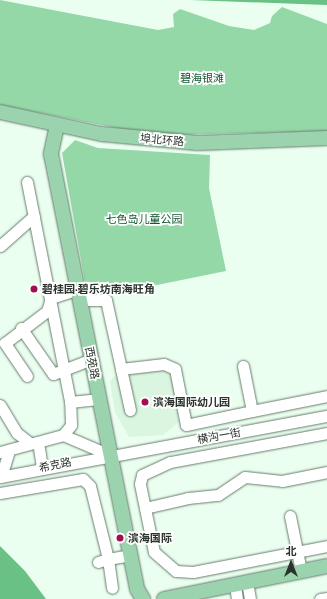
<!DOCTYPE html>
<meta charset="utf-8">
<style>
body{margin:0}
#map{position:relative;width:327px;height:599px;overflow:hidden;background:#eaffef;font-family:Mulish,"Noto Sans SC",sans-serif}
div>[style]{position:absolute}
.built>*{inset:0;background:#daf6e1}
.green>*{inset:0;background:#95d8a8}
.water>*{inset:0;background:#6ac186}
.roads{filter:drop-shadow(0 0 1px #687b6d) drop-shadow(0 0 1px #687b6d)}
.minor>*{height:11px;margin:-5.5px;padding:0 5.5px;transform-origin:5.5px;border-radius:5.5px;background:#fff}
.major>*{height:14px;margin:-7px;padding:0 7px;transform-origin:7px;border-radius:7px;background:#9ad3ad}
.dots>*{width:11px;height:11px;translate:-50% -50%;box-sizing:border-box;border:2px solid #fff;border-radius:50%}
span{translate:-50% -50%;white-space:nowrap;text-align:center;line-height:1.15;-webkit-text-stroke:3.5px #fff;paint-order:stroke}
.park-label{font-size:11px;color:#165630}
.street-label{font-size:11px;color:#2b332d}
.poi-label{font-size:11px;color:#2b332d;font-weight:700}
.left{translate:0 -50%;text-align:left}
.north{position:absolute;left:271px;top:543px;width:40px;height:40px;-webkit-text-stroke:3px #fff;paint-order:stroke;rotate:0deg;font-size:11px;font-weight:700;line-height:16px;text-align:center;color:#2b332d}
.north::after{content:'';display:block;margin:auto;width:14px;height:18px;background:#2b332d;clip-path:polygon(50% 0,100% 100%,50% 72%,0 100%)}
</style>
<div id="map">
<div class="built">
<i style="clip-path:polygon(170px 369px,179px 422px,163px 435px,129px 437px,115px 412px,110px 382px,113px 377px,142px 370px)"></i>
</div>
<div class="green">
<i style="clip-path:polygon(0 0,158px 30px,174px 27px,173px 14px,180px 9px,229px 26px,254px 30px,270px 23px,272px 16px,282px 7px,327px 24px,327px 131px,173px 135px,127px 130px,0 105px)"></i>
<i style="clip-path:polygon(75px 140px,98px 148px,210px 155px,209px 188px,226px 271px,88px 299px,62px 153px)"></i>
</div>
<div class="water">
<i style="clip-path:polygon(191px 0,327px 0,327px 5px)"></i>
<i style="clip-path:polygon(0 546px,25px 571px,46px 599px,0 599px)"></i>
</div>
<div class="roads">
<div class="minor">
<i style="left:27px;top:182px;width:224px;rotate:78.9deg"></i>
<i style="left:70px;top:402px;width:30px;rotate:-6deg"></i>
<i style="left:0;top:246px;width:45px;rotate:-41.4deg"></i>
<i style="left:80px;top:300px;width:26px"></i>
<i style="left:106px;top:300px;width:71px;rotate:77.7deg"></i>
<i style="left:121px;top:369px;width:43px;rotate:-6.6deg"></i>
<i style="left:164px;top:364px;width:12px;rotate:24deg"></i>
<i style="left:175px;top:369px;width:57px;rotate:78.9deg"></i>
<i style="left:186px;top:425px;width:67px;rotate:-12deg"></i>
<i style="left:252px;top:411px;width:46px;rotate:-101.3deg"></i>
<i style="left:21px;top:328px;width:56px;rotate:55.2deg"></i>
<i style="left:53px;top:374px;width:42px;rotate:-21deg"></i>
<i style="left:121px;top:369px;width:42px;rotate:77.6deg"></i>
<i style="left:27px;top:376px;width:40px;rotate:-124deg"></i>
<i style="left:5px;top:343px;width:53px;rotate:-37.3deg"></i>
<i style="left:47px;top:311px;width:14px;rotate:-73deg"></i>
<i style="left:51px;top:298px;width:28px;rotate:-18deg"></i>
<i style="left:0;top:405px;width:33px;rotate:59deg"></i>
<i style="left:17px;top:433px;width:16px;rotate:38deg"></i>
<i style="left:252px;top:411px;width:76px;rotate:-11.3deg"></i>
<i style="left:327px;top:433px;width:160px;rotate:169.5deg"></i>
<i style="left:170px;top:462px;width:31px;rotate:155deg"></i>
<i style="left:142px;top:475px;width:9px;rotate:103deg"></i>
<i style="left:140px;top:484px;width:69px;rotate:78.4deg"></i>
<i style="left:154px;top:552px;width:29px;rotate:41deg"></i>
<i style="left:176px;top:571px;width:17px;rotate:3deg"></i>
<i style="left:193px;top:572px;width:136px;rotate:-11deg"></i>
<i style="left:63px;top:435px;width:51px;rotate:23.1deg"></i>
<i style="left:38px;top:442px;width:26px;rotate:81deg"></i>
<i style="left:0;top:452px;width:65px;rotate:-15.1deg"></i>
<i style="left:63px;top:435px;width:13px;rotate:-51deg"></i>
<i style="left:71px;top:425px;width:23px;rotate:-92deg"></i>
<i style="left:0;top:477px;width:333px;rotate:-10.6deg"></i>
<i style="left:1px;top:477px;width:28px;rotate:-73deg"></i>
<i style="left:0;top:493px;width:84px;rotate:-9.6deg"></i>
<i style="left:83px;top:479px;width:10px;rotate:45deg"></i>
<i style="left:90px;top:486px;width:75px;rotate:76.1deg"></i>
<i style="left:108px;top:559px;width:23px;rotate:-10deg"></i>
<i style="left:145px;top:508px;width:44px;rotate:-13.1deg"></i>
<i style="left:188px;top:498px;width:30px;rotate:-6deg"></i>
<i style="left:218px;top:495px;width:32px;rotate:-34deg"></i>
<i style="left:245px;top:477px;width:37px;rotate:6deg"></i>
<i style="left:282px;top:481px;width:46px;rotate:-11.3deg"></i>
<i style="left:290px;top:516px;width:56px;rotate:78.7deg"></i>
<i style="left:98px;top:562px;width:10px;rotate:-17deg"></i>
<i style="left:108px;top:559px;width:29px;rotate:82deg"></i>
<i style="left:247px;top:582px;width:17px;rotate:80deg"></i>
<i style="left:235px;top:585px;width:14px;rotate:82deg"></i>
<i style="left:320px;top:599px;width:7px;rotate:-8deg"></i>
</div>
<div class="major">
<i style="left:0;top:112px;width:104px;rotate:12.2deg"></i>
<i style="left:102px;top:134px;width:96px;rotate:5.4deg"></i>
<i style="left:198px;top:143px;width:129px;rotate:-2.2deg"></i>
<i style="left:57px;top:125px;width:30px;rotate:102deg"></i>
<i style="left:51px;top:154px;width:443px;rotate:78.8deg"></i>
<i style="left:137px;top:589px;width:12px;rotate:59deg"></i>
<i style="left:164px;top:599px;width:166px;rotate:-11.4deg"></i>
</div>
</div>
<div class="dots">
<i style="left:34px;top:289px;background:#a20e50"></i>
<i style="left:145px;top:402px;background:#a20e50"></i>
<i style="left:120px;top:538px;background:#a20e50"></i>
</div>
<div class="park-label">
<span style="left:202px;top:78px">碧海银滩</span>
<span style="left:144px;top:219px">七色岛儿童公园</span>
</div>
<div class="street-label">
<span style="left:162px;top:140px;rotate:5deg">埠北环路</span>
<span style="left:92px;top:363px;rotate:79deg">西苑路</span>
<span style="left:219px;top:436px;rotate:-10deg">横沟一街</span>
<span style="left:55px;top:465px;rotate:-12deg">希克路</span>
</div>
<div class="poi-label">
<span class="left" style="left:42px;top:289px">碧桂园·碧乐坊南海旺角</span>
<span class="left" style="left:153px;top:402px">滨海国际幼儿园</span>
<span class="left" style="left:128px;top:538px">滨海国际</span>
</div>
<div class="north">北</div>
</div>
